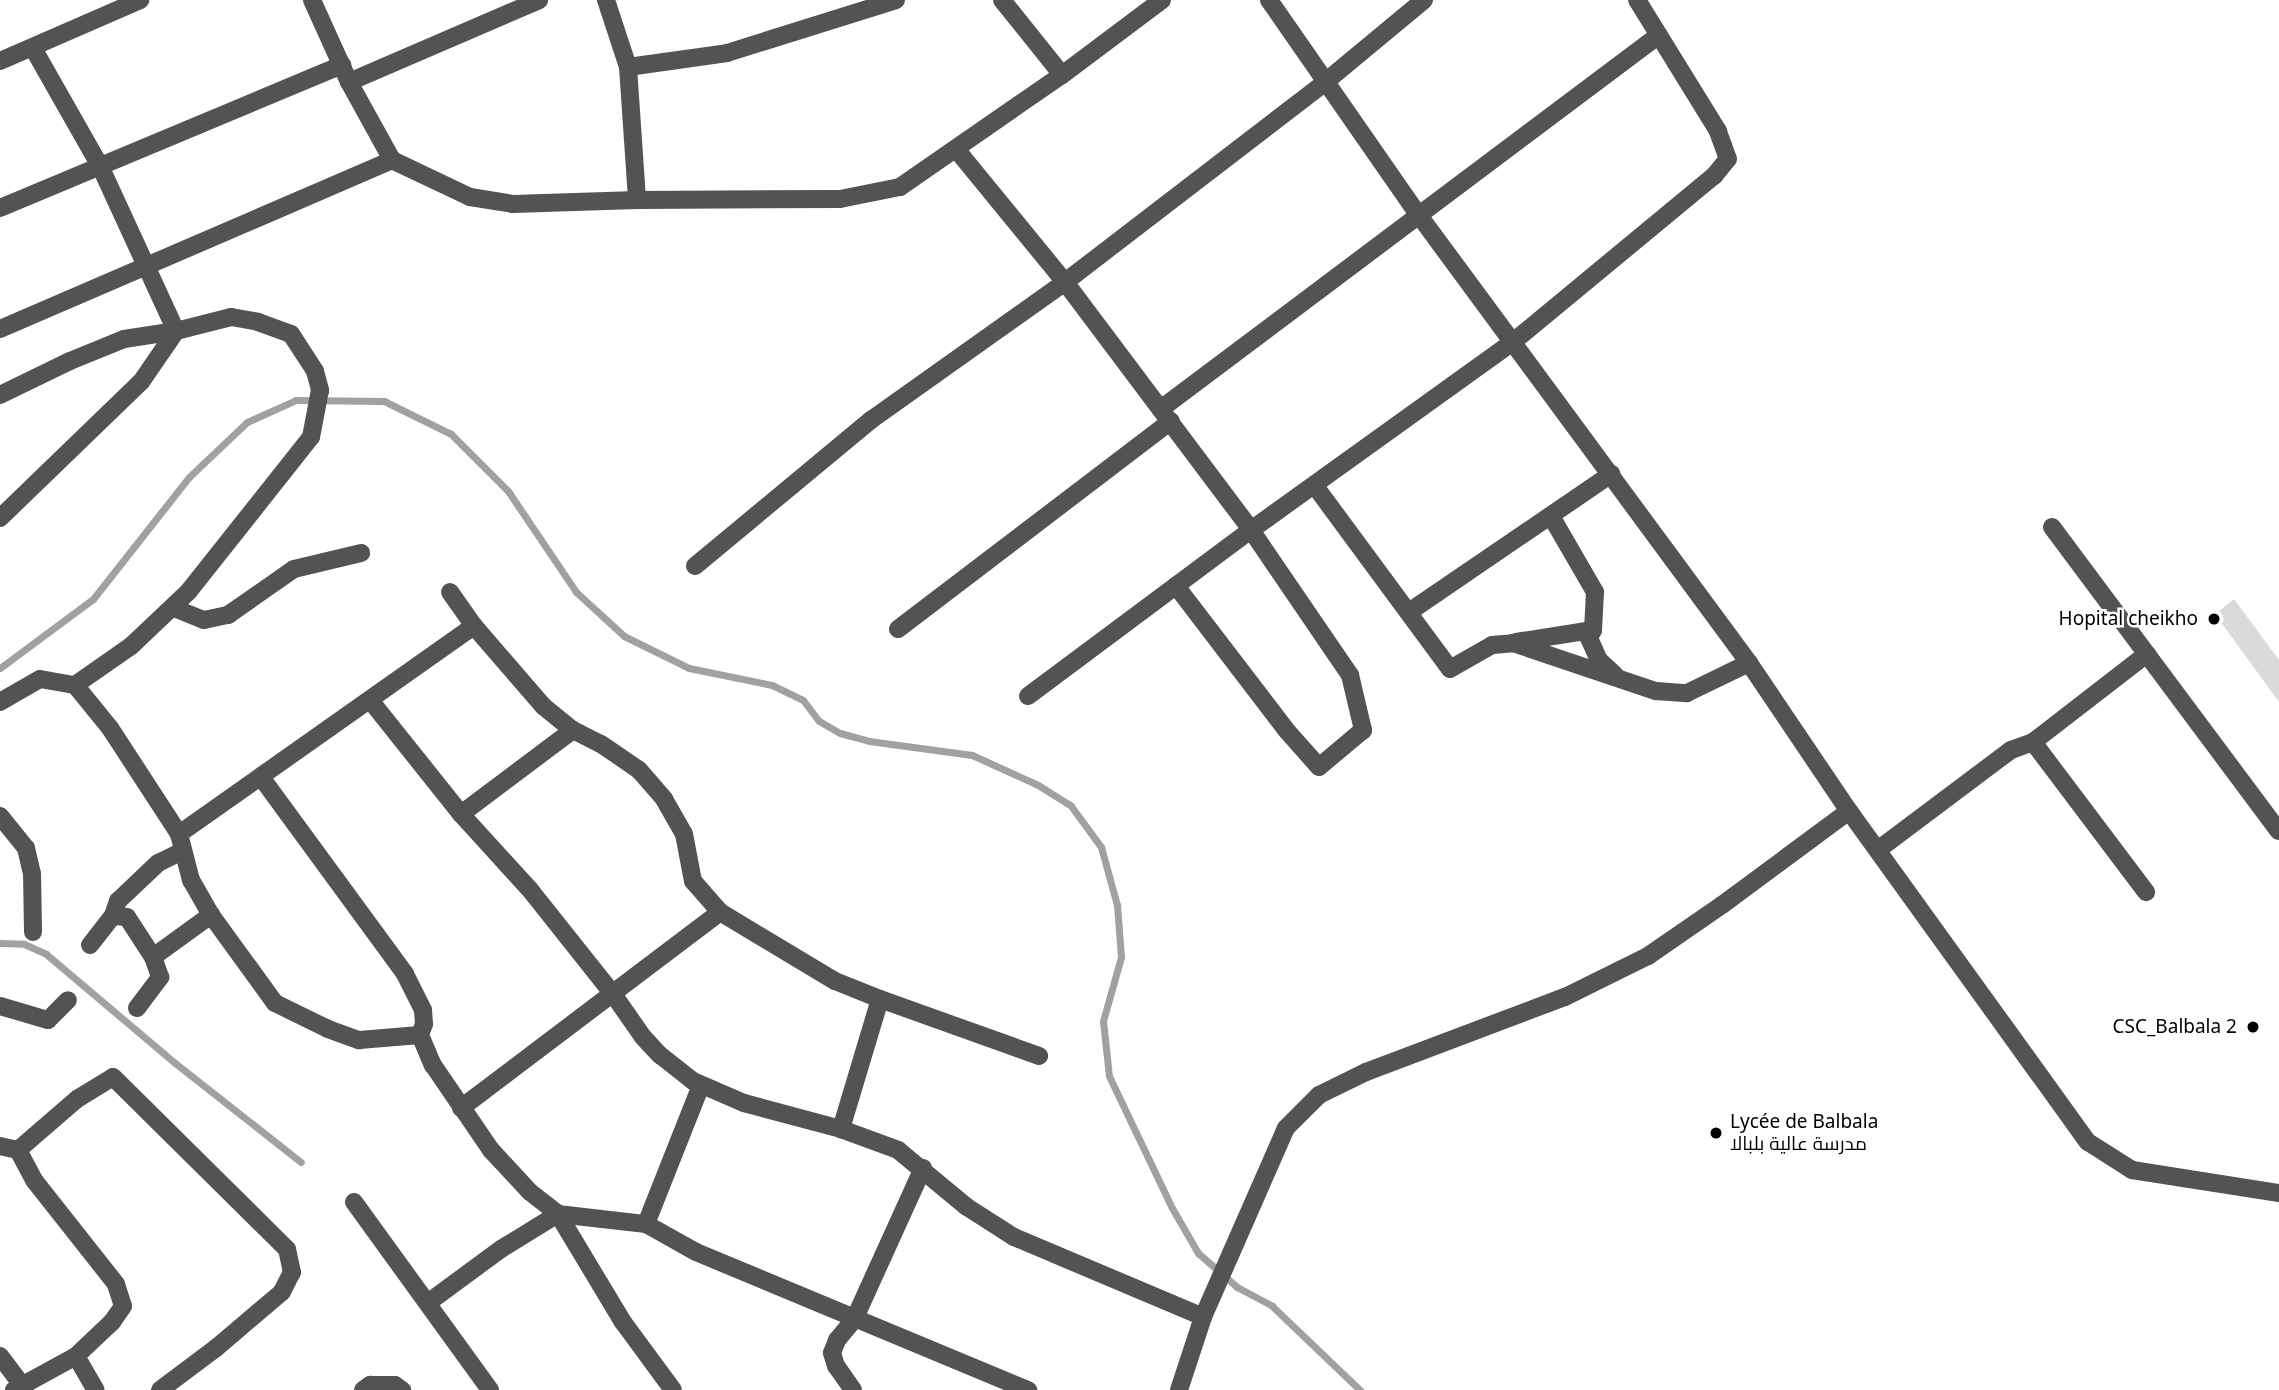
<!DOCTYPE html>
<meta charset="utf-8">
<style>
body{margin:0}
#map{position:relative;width:2279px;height:1390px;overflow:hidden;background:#fff;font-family:"Noto Sans",Cairo,sans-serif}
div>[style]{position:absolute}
.green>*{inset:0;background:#dadada}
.stream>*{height:7px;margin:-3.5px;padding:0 3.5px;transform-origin:3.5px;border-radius:3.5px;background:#a1a1a1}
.minor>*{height:18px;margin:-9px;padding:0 9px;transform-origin:9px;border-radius:9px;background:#535353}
.dots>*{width:19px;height:19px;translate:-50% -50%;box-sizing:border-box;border:4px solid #fff;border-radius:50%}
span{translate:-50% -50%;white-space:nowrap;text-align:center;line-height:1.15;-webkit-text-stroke:5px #fff;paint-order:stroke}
.poi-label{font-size:19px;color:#000}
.right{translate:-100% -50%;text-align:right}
.left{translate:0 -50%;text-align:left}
</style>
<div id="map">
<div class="green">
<i style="clip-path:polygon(2234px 599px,2279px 660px,2279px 702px,2215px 614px)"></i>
</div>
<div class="stream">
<i style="left:0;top:668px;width:116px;rotate:-36.6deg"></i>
<i style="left:93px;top:599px;width:155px;rotate:-51.8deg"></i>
<i style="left:189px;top:477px;width:80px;rotate:-43.5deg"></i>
<i style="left:247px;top:422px;width:54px;rotate:-24.2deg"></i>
<i style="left:296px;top:400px;width:88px;rotate:0.7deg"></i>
<i style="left:384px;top:401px;width:75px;rotate:26.2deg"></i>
<i style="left:451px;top:434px;width:81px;rotate:45deg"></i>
<i style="left:508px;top:491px;width:122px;rotate:56deg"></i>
<i style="left:576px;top:592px;width:65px;rotate:42.5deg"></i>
<i style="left:624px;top:636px;width:72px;rotate:26.2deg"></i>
<i style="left:689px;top:668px;width:85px;rotate:11.6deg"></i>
<i style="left:772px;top:685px;width:34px;rotate:26deg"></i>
<i style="left:803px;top:700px;width:26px;rotate:53deg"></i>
<i style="left:819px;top:721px;width:24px;rotate:30deg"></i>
<i style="left:840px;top:733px;width:30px;rotate:15deg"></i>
<i style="left:869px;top:741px;width:104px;rotate:7.7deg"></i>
<i style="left:972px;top:755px;width:72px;rotate:24.4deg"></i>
<i style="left:1038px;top:785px;width:39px;rotate:32deg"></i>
<i style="left:1071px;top:806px;width:51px;rotate:53.8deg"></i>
<i style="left:1101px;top:847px;width:60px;rotate:74.6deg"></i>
<i style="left:1117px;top:905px;width:52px;rotate:85.6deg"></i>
<i style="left:1121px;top:957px;width:66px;rotate:105.7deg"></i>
<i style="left:1103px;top:1021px;width:55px;rotate:83.8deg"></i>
<i style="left:1109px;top:1076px;width:146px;rotate:64.5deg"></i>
<i style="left:1172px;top:1208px;width:52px;rotate:60deg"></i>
<i style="left:1198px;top:1253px;width:52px;rotate:41.1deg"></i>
<i style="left:1237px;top:1287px;width:40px;rotate:28deg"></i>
<i style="left:1272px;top:1306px;width:122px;rotate:43.7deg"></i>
<i style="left:0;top:943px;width:24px;rotate:2deg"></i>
<i style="left:24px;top:944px;width:24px;rotate:24deg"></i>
<i style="left:46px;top:954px;width:169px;rotate:40.2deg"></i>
<i style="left:175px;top:1063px;width:160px;rotate:38.2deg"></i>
</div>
<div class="minor">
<i style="left:312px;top:0;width:90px;rotate:65.7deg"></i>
<i style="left:349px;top:82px;width:89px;rotate:61.1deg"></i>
<i style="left:392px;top:160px;width:86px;rotate:25.4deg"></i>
<i style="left:470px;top:197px;width:44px;rotate:9.2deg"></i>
<i style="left:513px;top:204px;width:124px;rotate:-1.8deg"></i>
<i style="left:637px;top:200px;width:203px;rotate:-0.3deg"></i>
<i style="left:840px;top:199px;width:61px;rotate:-11.3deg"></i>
<i style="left:900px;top:187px;width:197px;rotate:-34.7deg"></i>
<i style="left:1062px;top:75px;width:125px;rotate:-36.9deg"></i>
<i style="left:606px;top:0;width:71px;rotate:71.8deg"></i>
<i style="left:628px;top:67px;width:133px;rotate:86.1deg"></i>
<i style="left:1002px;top:0;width:96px;rotate:51.3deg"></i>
<i style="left:1269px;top:0;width:261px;rotate:55.2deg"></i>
<i style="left:1418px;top:214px;width:558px;rotate:53.6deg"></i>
<i style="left:1749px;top:663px;width:179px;rotate:56deg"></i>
<i style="left:1849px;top:811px;width:408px;rotate:54.2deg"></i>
<i style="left:2088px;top:1142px;width:52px;rotate:32.5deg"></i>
<i style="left:2132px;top:1170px;width:149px;rotate:8.9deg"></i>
<i style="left:0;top:61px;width:153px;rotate:-23.5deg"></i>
<i style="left:628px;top:67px;width:100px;rotate:-8deg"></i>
<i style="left:727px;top:53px;width:177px;rotate:-17.4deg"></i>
<i style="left:349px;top:82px;width:207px;rotate:-23.3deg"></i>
<i style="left:956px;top:149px;width:172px;rotate:50.7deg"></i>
<i style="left:1065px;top:282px;width:310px;rotate:53.1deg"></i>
<i style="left:1251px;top:530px;width:176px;rotate:55.7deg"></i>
<i style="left:1350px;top:675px;width:57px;rotate:76.7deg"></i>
<i style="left:1363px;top:730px;width:57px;rotate:139.9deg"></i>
<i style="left:1319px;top:767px;width:48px;rotate:-131.6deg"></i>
<i style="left:1287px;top:731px;width:183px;rotate:-127.4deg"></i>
<i style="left:0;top:208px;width:371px;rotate:-22.7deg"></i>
<i style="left:0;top:329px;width:427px;rotate:-23.3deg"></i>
<i style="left:0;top:395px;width:78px;rotate:-25.9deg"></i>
<i style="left:70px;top:361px;width:58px;rotate:-22.2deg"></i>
<i style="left:124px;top:339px;width:53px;rotate:-8.7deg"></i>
<i style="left:176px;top:331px;width:57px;rotate:-14.3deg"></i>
<i style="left:231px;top:317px;width:27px;rotate:10deg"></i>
<i style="left:258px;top:322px;width:35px;rotate:20deg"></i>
<i style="left:291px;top:334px;width:44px;rotate:57deg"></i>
<i style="left:315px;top:371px;width:20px;rotate:75deg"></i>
<i style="left:320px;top:390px;width:48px;rotate:100.8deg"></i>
<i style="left:311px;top:437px;width:198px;rotate:128.4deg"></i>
<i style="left:188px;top:592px;width:79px;rotate:136.5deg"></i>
<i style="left:131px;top:646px;width:68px;rotate:145.1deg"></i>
<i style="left:1162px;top:408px;width:621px;rotate:-36.89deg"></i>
<i style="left:1315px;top:486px;width:227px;rotate:53.6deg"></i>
<i style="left:1450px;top:669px;width:48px;rotate:-29.7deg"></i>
<i style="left:1492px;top:645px;width:21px;rotate:-5deg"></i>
<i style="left:1513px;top:643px;width:151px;rotate:18.6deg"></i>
<i style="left:1656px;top:691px;width:31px;rotate:4deg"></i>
<i style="left:1687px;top:693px;width:69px;rotate:-25.8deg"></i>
<i style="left:0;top:518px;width:196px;rotate:-44deg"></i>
<i style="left:141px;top:382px;width:62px;rotate:-55.5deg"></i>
<i style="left:176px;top:331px;width:182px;rotate:-114.7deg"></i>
<i style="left:100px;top:166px;width:136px;rotate:-119.6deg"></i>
<i style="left:2052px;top:527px;width:379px;rotate:53.3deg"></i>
<i style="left:695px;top:566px;width:229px;rotate:-39.7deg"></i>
<i style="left:871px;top:420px;width:238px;rotate:-35.4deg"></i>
<i style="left:1065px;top:282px;width:327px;rotate:-37.5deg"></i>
<i style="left:1324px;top:83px;width:130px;rotate:-39.7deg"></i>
<i style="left:450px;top:592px;width:42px;rotate:54.8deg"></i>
<i style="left:474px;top:626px;width:106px;rotate:49.2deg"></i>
<i style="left:543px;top:706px;width:38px;rotate:39deg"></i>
<i style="left:573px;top:730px;width:31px;rotate:27deg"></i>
<i style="left:601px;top:744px;width:46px;rotate:34.4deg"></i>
<i style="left:639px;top:770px;width:38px;rotate:49deg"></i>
<i style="left:664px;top:799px;width:40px;rotate:60.3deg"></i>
<i style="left:684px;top:834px;width:48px;rotate:79.2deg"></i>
<i style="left:693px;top:881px;width:41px;rotate:48.9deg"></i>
<i style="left:720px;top:912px;width:134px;rotate:31deg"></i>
<i style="left:835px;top:981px;width:48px;rotate:21.8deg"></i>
<i style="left:880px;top:999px;width:136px;rotate:106.7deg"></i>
<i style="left:174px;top:608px;width:32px;rotate:22deg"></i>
<i style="left:204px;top:620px;width:25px;rotate:-12deg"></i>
<i style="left:228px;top:615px;width:80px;rotate:-34.9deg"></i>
<i style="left:294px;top:569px;width:69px;rotate:-13.4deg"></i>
<i style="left:1409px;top:612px;width:245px;rotate:-34.3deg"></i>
<i style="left:898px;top:629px;width:343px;rotate:-37.3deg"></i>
<i style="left:1593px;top:630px;width:9px;rotate:117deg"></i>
<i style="left:1589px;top:638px;width:24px;rotate:66deg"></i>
<i style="left:1599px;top:660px;width:22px;rotate:43deg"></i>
<i style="left:1516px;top:642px;width:78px;rotate:-8.9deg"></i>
<i style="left:1593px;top:630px;width:38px;rotate:-87deg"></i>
<i style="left:1595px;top:592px;width:88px;rotate:-120.1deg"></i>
<i style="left:1028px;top:696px;width:278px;rotate:-36.7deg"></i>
<i style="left:1251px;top:530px;width:322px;rotate:-35.7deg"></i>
<i style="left:1513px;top:342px;width:261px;rotate:-39.6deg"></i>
<i style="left:1714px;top:176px;width:22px;rotate:-51deg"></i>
<i style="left:1728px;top:159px;width:30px;rotate:-110deg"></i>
<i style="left:1718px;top:131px;width:154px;rotate:-121.7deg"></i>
<i style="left:370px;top:700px;width:146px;rotate:51.4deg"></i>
<i style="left:461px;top:814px;width:104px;rotate:47.7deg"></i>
<i style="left:531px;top:891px;width:132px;rotate:51.5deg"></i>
<i style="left:613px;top:994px;width:52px;rotate:55.1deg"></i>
<i style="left:643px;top:1037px;width:25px;rotate:47deg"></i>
<i style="left:660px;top:1055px;width:42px;rotate:38.2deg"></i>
<i style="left:693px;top:1081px;width:56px;rotate:23.3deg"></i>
<i style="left:744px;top:1103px;width:100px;rotate:15deg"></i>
<i style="left:841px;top:1129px;width:61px;rotate:20.2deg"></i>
<i style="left:898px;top:1150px;width:89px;rotate:39.6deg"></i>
<i style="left:967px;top:1207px;width:56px;rotate:32.6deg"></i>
<i style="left:1014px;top:1237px;width:205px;rotate:22.9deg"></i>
<i style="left:0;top:702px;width:46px;rotate:-29.9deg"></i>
<i style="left:40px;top:679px;width:36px;rotate:10deg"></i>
<i style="left:75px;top:685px;width:55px;rotate:50.9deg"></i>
<i style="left:110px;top:728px;width:126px;rotate:56.9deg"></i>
<i style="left:179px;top:834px;width:48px;rotate:75.4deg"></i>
<i style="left:191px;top:880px;width:40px;rotate:60.3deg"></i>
<i style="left:211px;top:915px;width:109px;rotate:54deg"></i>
<i style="left:275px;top:1003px;width:59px;rotate:26.1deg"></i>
<i style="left:328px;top:1029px;width:33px;rotate:20deg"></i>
<i style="left:359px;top:1040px;width:61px;rotate:-4.7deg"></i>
<i style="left:2033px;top:742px;width:188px;rotate:53deg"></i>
<i style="left:261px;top:777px;width:244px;rotate:53.8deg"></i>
<i style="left:405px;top:974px;width:40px;rotate:63.4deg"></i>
<i style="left:423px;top:1010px;width:14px;rotate:86deg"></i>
<i style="left:424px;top:1024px;width:12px;rotate:110deg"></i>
<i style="left:420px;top:1035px;width:33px;rotate:67deg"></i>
<i style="left:433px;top:1065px;width:103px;rotate:55.7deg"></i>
<i style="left:491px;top:1150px;width:57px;rotate:47.1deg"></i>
<i style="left:530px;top:1192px;width:36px;rotate:38deg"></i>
<i style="left:558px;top:1214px;width:89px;rotate:6.5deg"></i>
<i style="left:646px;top:1224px;width:57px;rotate:29.2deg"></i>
<i style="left:696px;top:1252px;width:360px;rotate:22.6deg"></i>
<i style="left:461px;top:814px;width:140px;rotate:-36.9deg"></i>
<i style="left:0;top:816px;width:41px;rotate:50.9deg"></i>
<i style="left:26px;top:848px;width:26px;rotate:77deg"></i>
<i style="left:32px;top:873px;width:59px;rotate:89deg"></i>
<i style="left:179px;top:834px;width:361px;rotate:-35.2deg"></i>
<i style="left:1879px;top:849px;width:165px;rotate:-36.9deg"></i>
<i style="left:2011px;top:750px;width:23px;rotate:-20deg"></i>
<i style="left:2033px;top:742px;width:144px;rotate:-37.7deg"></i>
<i style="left:113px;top:916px;width:16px;rotate:-72deg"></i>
<i style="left:118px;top:901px;width:55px;rotate:-43.5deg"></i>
<i style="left:158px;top:863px;width:28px;rotate:-26deg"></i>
<i style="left:90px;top:945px;width:37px;rotate:-52deg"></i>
<i style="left:113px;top:916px;width:14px;rotate:4deg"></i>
<i style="left:127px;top:917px;width:48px;rotate:57deg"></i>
<i style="left:880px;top:999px;width:169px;rotate:19.7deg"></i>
<i style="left:0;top:1006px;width:50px;rotate:16.3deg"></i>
<i style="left:48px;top:1020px;width:28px;rotate:-45deg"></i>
<i style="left:137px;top:1008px;width:39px;rotate:-53deg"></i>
<i style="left:160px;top:977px;width:21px;rotate:-109deg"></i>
<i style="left:153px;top:957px;width:72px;rotate:-35.9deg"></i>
<i style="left:461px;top:1108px;width:325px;rotate:-37.1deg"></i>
<i style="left:0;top:1146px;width:18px;rotate:13deg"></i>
<i style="left:18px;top:1150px;width:78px;rotate:-40.8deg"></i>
<i style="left:77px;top:1099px;width:42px;rotate:-31.4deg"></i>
<i style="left:113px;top:1077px;width:245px;rotate:44.7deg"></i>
<i style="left:287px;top:1249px;width:24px;rotate:78deg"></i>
<i style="left:292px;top:1272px;width:22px;rotate:117deg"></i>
<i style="left:282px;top:1292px;width:87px;rotate:139.7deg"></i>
<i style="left:216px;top:1348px;width:70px;rotate:143.1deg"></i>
<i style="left:354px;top:1202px;width:232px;rotate:54.1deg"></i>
<i style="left:646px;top:1224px;width:149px;rotate:-68.4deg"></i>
<i style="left:429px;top:1302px;width:89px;rotate:-36.4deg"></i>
<i style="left:501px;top:1249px;width:67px;rotate:-31.6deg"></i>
<i style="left:558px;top:1214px;width:126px;rotate:59deg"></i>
<i style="left:623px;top:1322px;width:84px;rotate:53.7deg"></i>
<i style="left:0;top:1356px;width:36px;rotate:53deg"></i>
<i style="left:76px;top:1356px;width:39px;rotate:60deg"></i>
<i style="left:14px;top:1390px;width:71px;rotate:-28.7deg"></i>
<i style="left:76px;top:1356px;width:50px;rotate:-43.4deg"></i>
<i style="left:112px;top:1322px;width:19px;rotate:-55deg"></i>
<i style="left:123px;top:1306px;width:23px;rotate:-108deg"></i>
<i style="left:116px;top:1284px;width:132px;rotate:-128.3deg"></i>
<i style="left:34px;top:1180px;width:34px;rotate:-118deg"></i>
<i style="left:363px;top:1390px;width:9px;rotate:-36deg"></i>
<i style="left:370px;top:1385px;width:25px"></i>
<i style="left:395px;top:1385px;width:9px;rotate:36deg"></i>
<i style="left:853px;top:1390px;width:29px;rotate:-125deg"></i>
<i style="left:836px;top:1366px;width:14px;rotate:-107deg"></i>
<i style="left:832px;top:1353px;width:14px;rotate:-69deg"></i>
<i style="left:837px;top:1340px;width:26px;rotate:-50deg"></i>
<i style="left:854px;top:1320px;width:167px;rotate:-65.6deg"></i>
<i style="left:1179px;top:1390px;width:77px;rotate:-71.8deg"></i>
<i style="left:1203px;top:1317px;width:206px;rotate:-66.3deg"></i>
<i style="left:1286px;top:1128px;width:47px;rotate:-45deg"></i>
<i style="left:1319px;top:1095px;width:52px;rotate:-26.1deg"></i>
<i style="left:1366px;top:1072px;width:213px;rotate:-20.7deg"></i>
<i style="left:1565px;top:997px;width:93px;rotate:-26.3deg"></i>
<i style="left:1648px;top:956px;width:90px;rotate:-34.6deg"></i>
<i style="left:1722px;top:905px;width:158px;rotate:-36.5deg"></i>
</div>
<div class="dots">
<i style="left:2214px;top:619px;background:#000"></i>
<i style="left:2253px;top:1027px;background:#000"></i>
<i style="left:1716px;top:1133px;background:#000"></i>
</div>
<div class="poi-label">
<span class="right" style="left:2198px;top:619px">Hopital cheikho</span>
<span class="right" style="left:2237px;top:1027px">CSC_Balbala 2</span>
<span class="left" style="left:1730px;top:1133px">Lycée de Balbala<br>مدرسة عالية بلبالا</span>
</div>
</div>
